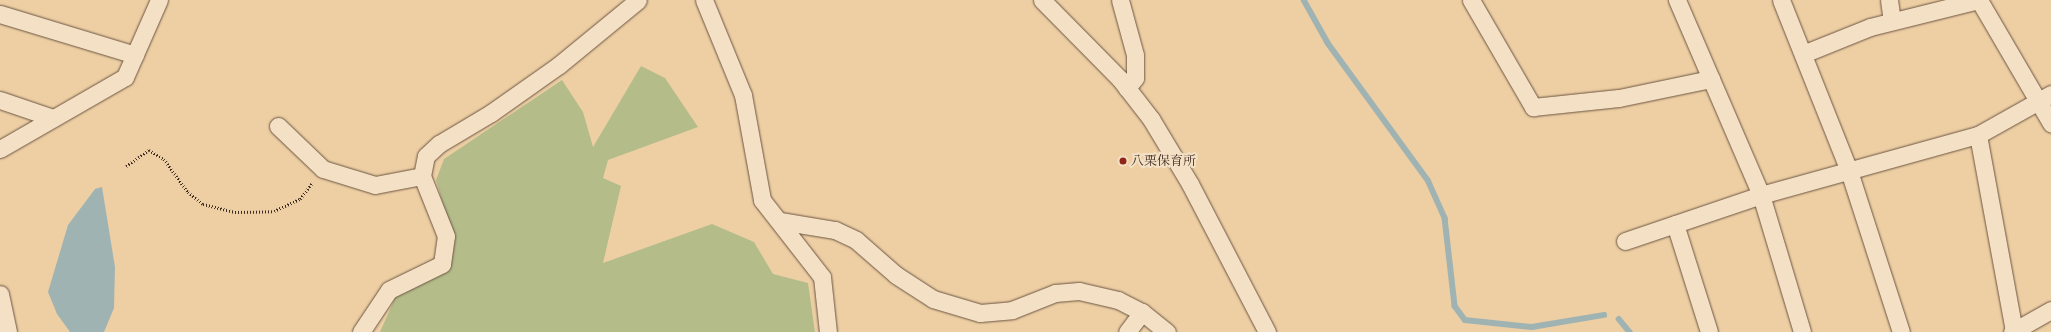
<!DOCTYPE html>
<meta charset="utf-8">
<style>
body{margin:0}
#map{position:relative;width:2051px;height:332px;overflow:hidden;background:#eecfa4;font-family:"EB Garamond","Noto Serif JP",serif}
div>[style]{position:absolute}
.green>*{inset:0;background:#b4bc8a}
.water>*{inset:0;background:#a0b3b3}
.stream>*{height:5.5px;margin:-2.75px;padding:0 2.75px;transform-origin:2.75px;border-radius:2.75px;background:#a0b3b3}
.path>*{height:2.5px;margin-top:-1.25px;transform-origin:0;background:repeating-linear-gradient(90deg,#3f2c22 0 1px,transparent 0 3px)}
.roads{filter:drop-shadow(0 0 1px #6b5542) drop-shadow(0 0 1px #6b5542)}
.minor>*{height:17px;margin:-8.5px;padding:0 8.5px;transform-origin:8.5px;border-radius:8.5px;background:#f4e0c4}
.dots>*{width:11px;height:11px;translate:-50% -50%;box-sizing:border-box;border:2px solid #f4e0c4;border-radius:50%}
span{translate:-50% -50%;white-space:nowrap;text-align:center;line-height:1.15;-webkit-text-stroke:4px #f4e0c4;paint-order:stroke}
.poi-label{font-size:13px;color:#3f2c22}
.left{translate:0 -50%;text-align:left}
</style>
<div id="map">
<div class="green">
<i style="clip-path:polygon(641px 66px,665px 78px,698px 127px,608px 160px,603px 178px,621px 186px,603px 263px,712px 224px,754px 242px,773px 274px,808px 283px,815px 332px,380px 332px,396px 296px,448px 271px,454px 242px,436px 180px,444px 159px,562px 80px,583px 112px,593px 147px)"></i>
</div>
<div class="water">
<i style="clip-path:polygon(102px 187px,115px 267px,114px 308px,104px 332px,70px 332px,57px 314px,48px 292px,68px 225px,95px 189px)"></i>
</div>
<div class="stream">
<i style="left:1304px;top:0;width:49px;rotate:60.8deg"></i>
<i style="left:1328px;top:43px;width:170px;rotate:53.9deg"></i>
<i style="left:1428px;top:180px;width:42px;rotate:65.9deg"></i>
<i style="left:1445px;top:218px;width:89px;rotate:83.5deg"></i>
<i style="left:1455px;top:306px;width:17px;rotate:54deg"></i>
<i style="left:1465px;top:320px;width:67px;rotate:6deg"></i>
<i style="left:1532px;top:327px;width:73px;rotate:-9.5deg"></i>
<i style="left:1619px;top:319px;width:17px;rotate:50deg"></i>
</div>
<div class="path">
<i style="left:126px;top:166px;width:28px;rotate:-35deg"></i>
<i style="left:149px;top:150px;width:17px;rotate:31deg"></i>
<i style="left:164px;top:159px;width:41px;rotate:54deg"></i>
<i style="left:188px;top:192px;width:19px;rotate:39deg"></i>
<i style="left:203px;top:204px;width:33px;rotate:14deg"></i>
<i style="left:235px;top:212px;width:39px;rotate:-1deg"></i>
<i style="left:274px;top:211px;width:29px;rotate:-25deg"></i>
<i style="left:300px;top:199px;width:21px;rotate:-53deg"></i>
</div>
<div class="roads">
<div class="minor">
<i style="left:704px;top:0;width:103px;rotate:67.7deg"></i>
<i style="left:743px;top:95px;width:107px;rotate:79.7deg"></i>
<i style="left:762px;top:200px;width:98px;rotate:52.1deg"></i>
<i style="left:822px;top:277px;width:55px;rotate:83.8deg"></i>
<i style="left:1042px;top:0;width:111px;rotate:45.4deg"></i>
<i style="left:1120px;top:79px;width:51px;rotate:52.2deg"></i>
<i style="left:1151px;top:119px;width:76px;rotate:59deg"></i>
<i style="left:1190px;top:184px;width:167px;rotate:62.5deg"></i>
<i style="left:1120px;top:0;width:57px;rotate:74.7deg"></i>
<i style="left:1135px;top:55px;width:23px;rotate:90deg"></i>
<i style="left:1135px;top:78px;width:13px;rotate:129deg"></i>
<i style="left:1471px;top:0;width:124px;rotate:59.9deg"></i>
<i style="left:1533px;top:107px;width:86px;rotate:-6deg"></i>
<i style="left:1619px;top:98px;width:94px;rotate:-11.7deg"></i>
<i style="left:1677px;top:0;width:212px;rotate:66.7deg"></i>
<i style="left:1761px;top:195px;width:143px;rotate:73.3deg"></i>
<i style="left:1781px;top:0;width:184px;rotate:68.3deg"></i>
<i style="left:1849px;top:171px;width:169px;rotate:72.1deg"></i>
<i style="left:1889px;top:0;width:21px;rotate:82deg"></i>
<i style="left:1979px;top:0;width:143px;rotate:59.7deg"></i>
<i style="left:0;top:14px;width:141px;rotate:16.9deg"></i>
<i style="left:1803px;top:54px;width:72px;rotate:-21.9deg"></i>
<i style="left:1870px;top:27px;width:111px;rotate:-14deg"></i>
<i style="left:0;top:100px;width:56px;rotate:18.8deg"></i>
<i style="left:278px;top:126px;width:62px;rotate:43.7deg"></i>
<i style="left:323px;top:169px;width:54px;rotate:17.1deg"></i>
<i style="left:375px;top:185px;width:48px;rotate:-10.8deg"></i>
<i style="left:1978px;top:135px;width:199px;rotate:79.6deg"></i>
<i style="left:0;top:149px;width:144px;rotate:-29.9deg"></i>
<i style="left:125px;top:77px;width:84px;rotate:-66.2deg"></i>
<i style="left:780px;top:221px;width:56px;rotate:9.3deg"></i>
<i style="left:835px;top:230px;width:23px;rotate:25deg"></i>
<i style="left:856px;top:240px;width:53px;rotate:41.2deg"></i>
<i style="left:896px;top:275px;width:44px;rotate:33deg"></i>
<i style="left:933px;top:299px;width:49px;rotate:16.6deg"></i>
<i style="left:980px;top:313px;width:32px;rotate:-5deg"></i>
<i style="left:1012px;top:310px;width:46px;rotate:-21.6deg"></i>
<i style="left:1055px;top:293px;width:24px;rotate:-5deg"></i>
<i style="left:1079px;top:291px;width:40px;rotate:13deg"></i>
<i style="left:1118px;top:300px;width:27px;rotate:27deg"></i>
<i style="left:1142px;top:312px;width:32px;rotate:39deg"></i>
<i style="left:1675px;top:224px;width:113px;rotate:72.5deg"></i>
<i style="left:1625px;top:241px;width:144px;rotate:-18.7deg"></i>
<i style="left:1761px;top:195px;width:225px;rotate:-15.5deg"></i>
<i style="left:1978px;top:135px;width:84px;rotate:-29.3deg"></i>
<i style="left:0;top:294px;width:39px;rotate:78deg"></i>
<i style="left:361px;top:332px;width:50px;rotate:-56.3deg"></i>
<i style="left:389px;top:290px;width:59px;rotate:-26.1deg"></i>
<i style="left:442px;top:264px;width:28px;rotate:-82deg"></i>
<i style="left:446px;top:236px;width:65px;rotate:-111.8deg"></i>
<i style="left:422px;top:176px;width:20px;rotate:-79deg"></i>
<i style="left:426px;top:156px;width:18px;rotate:-43deg"></i>
<i style="left:439px;top:144px;width:61px;rotate:-30.8deg"></i>
<i style="left:491px;top:113px;width:83px;rotate:-35.2deg"></i>
<i style="left:559px;top:65px;width:102px;rotate:-39.4deg"></i>
<i style="left:1127px;top:332px;width:25px;rotate:-53deg"></i>
<i style="left:2012px;top:332px;width:45px;rotate:-29.4deg"></i>
</div>
</div>
<div class="dots">
<i style="left:1123px;top:161px;background:#8f2418"></i>
</div>
<div class="poi-label">
<span class="left" style="left:1131px;top:161px">八栗保育所</span>
</div>
</div>
